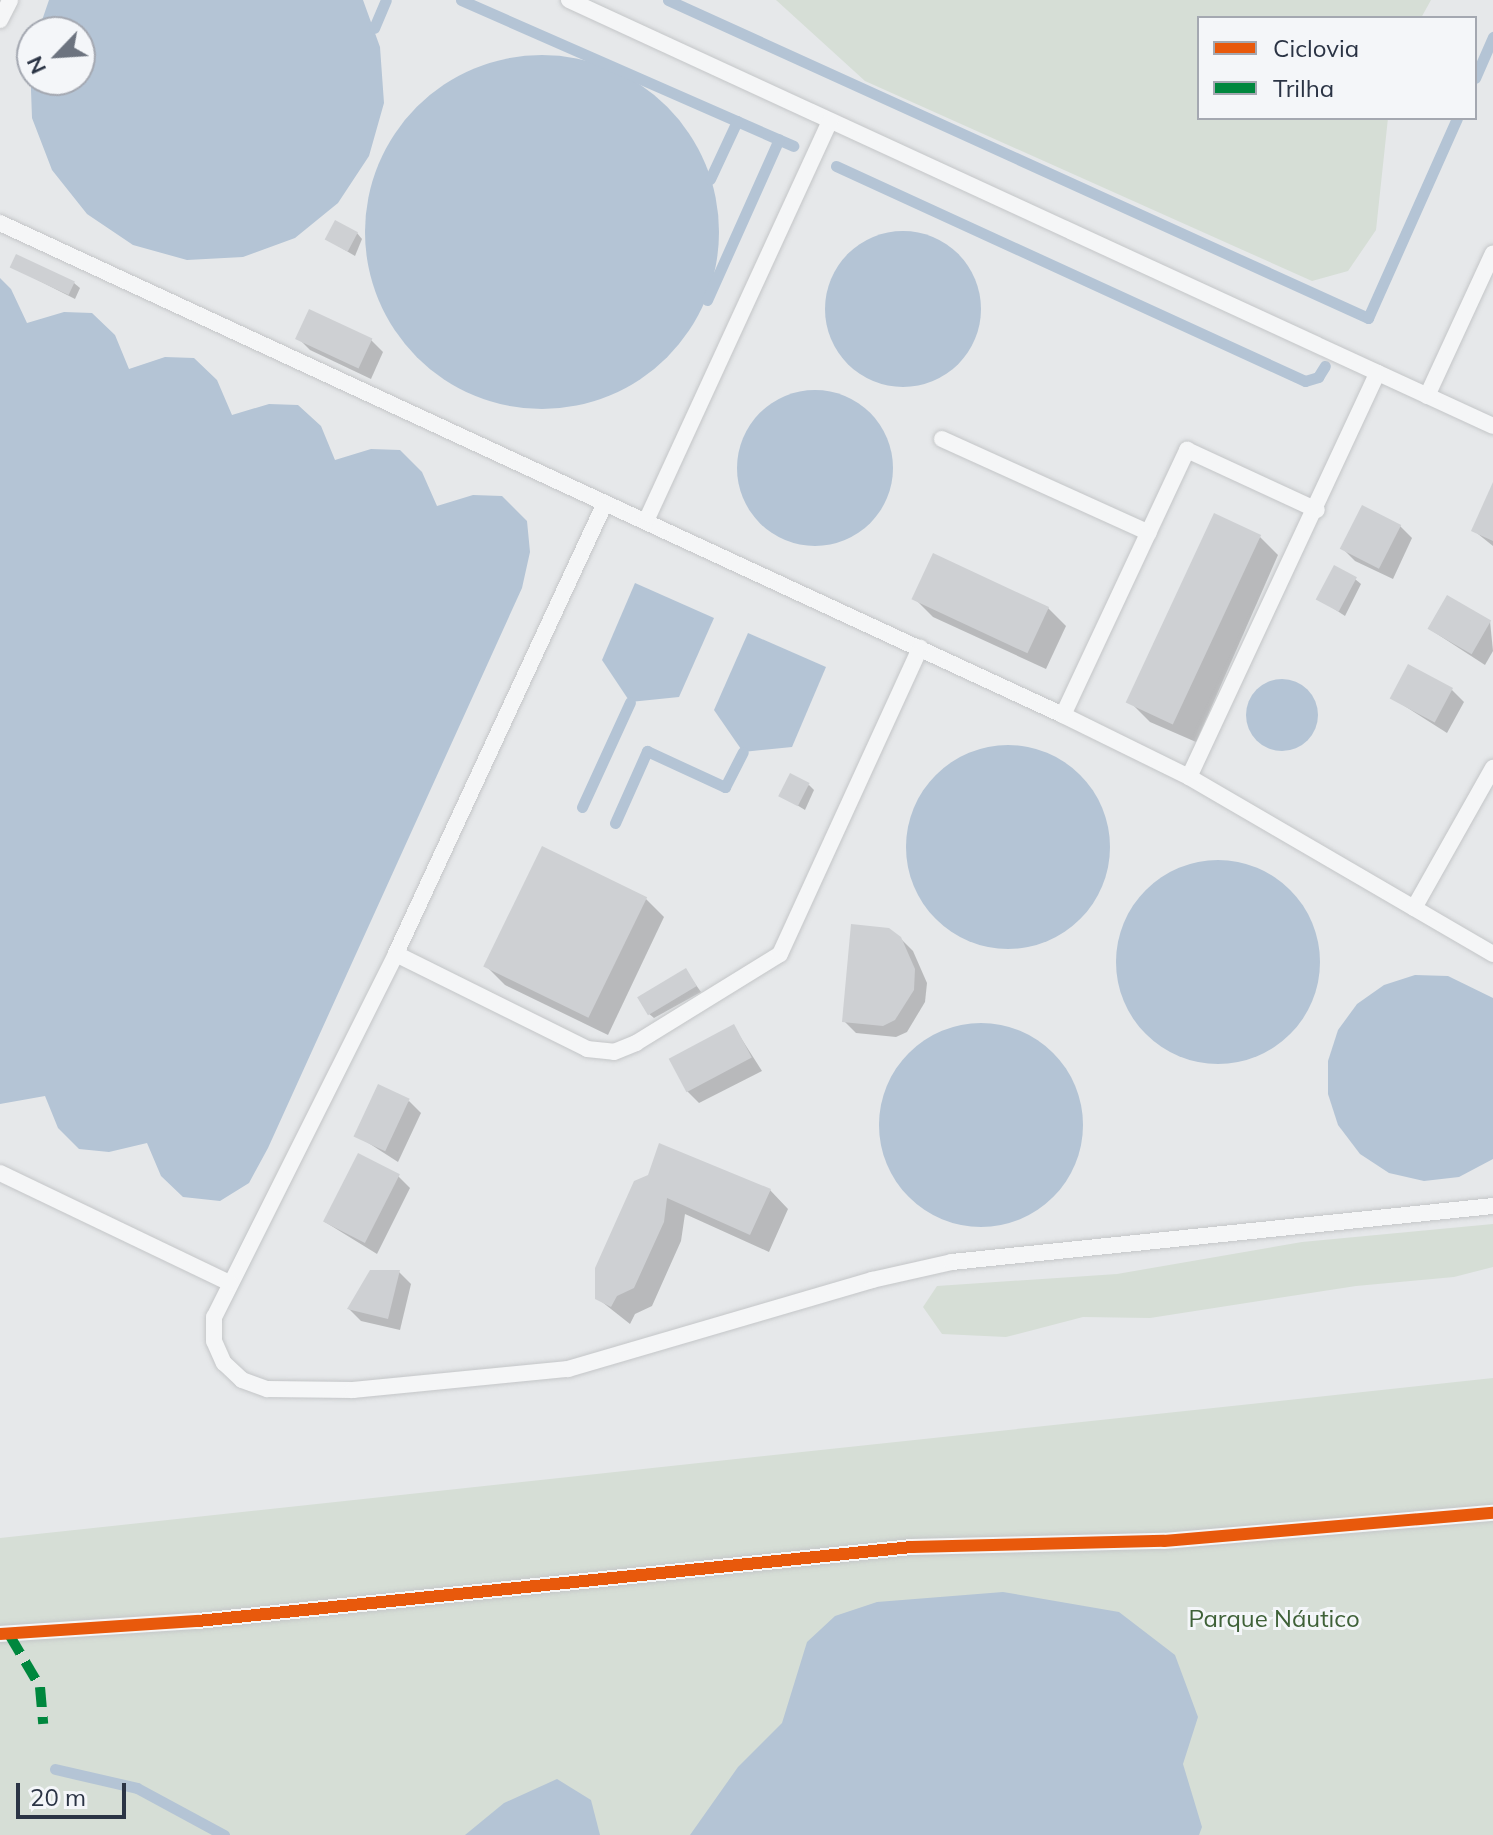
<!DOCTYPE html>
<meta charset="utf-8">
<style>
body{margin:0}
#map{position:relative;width:1493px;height:1835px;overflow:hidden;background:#e6e8ea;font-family:Mulish,sans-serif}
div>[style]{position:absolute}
.green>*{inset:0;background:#d6ded6}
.water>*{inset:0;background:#b4c4d5}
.round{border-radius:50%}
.shadow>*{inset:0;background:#0003}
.stream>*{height:11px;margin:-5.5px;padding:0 5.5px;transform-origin:5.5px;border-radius:5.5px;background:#b4c4d5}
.building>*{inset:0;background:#ced0d3;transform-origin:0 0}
.roads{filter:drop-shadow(0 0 2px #c4c6c8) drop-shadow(0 0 2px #c4c6c8)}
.lane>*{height:16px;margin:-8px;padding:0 8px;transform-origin:8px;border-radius:8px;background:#f5f6f7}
.quiet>*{height:10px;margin-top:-5px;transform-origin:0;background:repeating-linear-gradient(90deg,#00873e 0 20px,transparent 0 30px)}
.cycleway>*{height:12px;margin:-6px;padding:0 6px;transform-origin:6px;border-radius:6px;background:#e8590c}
span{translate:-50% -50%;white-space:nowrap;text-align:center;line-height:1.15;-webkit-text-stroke:6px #f4f6f9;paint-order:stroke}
.park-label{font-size:24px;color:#3f6138}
.legend{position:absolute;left:1197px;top:16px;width:280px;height:104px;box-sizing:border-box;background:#f4f6f9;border:2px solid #a4a8b1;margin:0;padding:10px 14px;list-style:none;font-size:24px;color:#2b3445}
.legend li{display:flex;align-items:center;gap:16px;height:40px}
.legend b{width:40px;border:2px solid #a4a8b1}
.north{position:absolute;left:16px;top:16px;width:80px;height:80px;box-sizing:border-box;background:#f4f6f9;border:2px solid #a4a8b1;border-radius:50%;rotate:245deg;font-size:22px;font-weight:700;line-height:32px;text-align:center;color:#2b3445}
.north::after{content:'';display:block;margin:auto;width:28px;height:36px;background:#6c737f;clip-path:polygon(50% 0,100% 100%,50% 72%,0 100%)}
.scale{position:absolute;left:16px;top:1783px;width:110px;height:36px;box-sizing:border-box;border:4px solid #2b3445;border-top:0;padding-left:10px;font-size:24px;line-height:28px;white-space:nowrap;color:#2b3445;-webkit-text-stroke:6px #f4f6f9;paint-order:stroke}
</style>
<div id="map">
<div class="green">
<i style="clip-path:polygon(776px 0,1431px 0,1421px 18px,1199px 18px,1199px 118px,1388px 118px,1376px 230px,1348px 271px,1312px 281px,865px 81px)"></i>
<i style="clip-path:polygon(1493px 1224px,1493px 1267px,1454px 1277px,1356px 1286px,1150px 1318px,1083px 1317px,1006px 1337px,942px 1334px,923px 1307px,937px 1286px,1117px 1274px,1302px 1242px)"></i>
<i style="clip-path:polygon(1493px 1378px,1493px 1835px,0 1835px,0 1538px)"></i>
</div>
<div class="water">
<i style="clip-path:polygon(49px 0,363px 0,380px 47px,384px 103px,369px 156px,338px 203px,295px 238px,243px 257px,187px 260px,133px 245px,87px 214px,52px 170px,32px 118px,30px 62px,32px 53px,32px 80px,80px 80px,80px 32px,38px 32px)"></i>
<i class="round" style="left:365px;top:55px;width:354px;height:354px"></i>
<i class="round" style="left:825px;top:231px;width:156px;height:156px"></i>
<i style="clip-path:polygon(0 278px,11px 289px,27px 323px,64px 312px,92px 313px,115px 335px,129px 369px,165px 357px,194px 358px,217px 380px,232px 415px,269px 404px,298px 405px,321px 426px,335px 460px,371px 449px,400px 450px,422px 472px,437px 506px,473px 495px,502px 496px,527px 521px,530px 552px,522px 588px,268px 1148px,249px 1183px,220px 1201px,183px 1197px,161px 1176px,147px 1143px,109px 1152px,79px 1149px,58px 1128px,45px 1096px,0 1104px)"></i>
<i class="round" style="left:737px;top:390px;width:156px;height:156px"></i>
<i style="clip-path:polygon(635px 583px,714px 618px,679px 697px,630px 702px,602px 660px)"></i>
<i style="clip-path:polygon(748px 633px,826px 667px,792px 747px,743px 752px,714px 710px)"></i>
<i class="round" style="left:1246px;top:679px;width:72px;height:72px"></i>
<i class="round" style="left:906px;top:745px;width:204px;height:204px"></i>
<i class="round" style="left:1116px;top:860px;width:204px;height:204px"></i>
<i style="clip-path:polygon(1415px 975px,1448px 976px,1493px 998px,1493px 1159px,1459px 1177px,1424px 1181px,1389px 1173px,1360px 1154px,1338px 1125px,1328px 1094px,1328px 1061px,1338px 1030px,1357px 1004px,1384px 985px)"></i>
<i class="round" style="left:879px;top:1023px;width:204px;height:204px"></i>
<i style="clip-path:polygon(1003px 1592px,1119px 1612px,1175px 1655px,1198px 1717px,1183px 1764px,1202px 1827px,1199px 1835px,690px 1835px,738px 1767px,782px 1723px,807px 1642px,835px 1616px,877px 1602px)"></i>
<i style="clip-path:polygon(557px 1779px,591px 1800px,600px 1835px,465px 1835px,504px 1803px)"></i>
</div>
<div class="shadow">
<i style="clip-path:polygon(357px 233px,362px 239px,355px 256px,328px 240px)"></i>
<i style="clip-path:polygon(12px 267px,74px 283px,80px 288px,75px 299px)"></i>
<i style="clip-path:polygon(298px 338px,371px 340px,383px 352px,371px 379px,310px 350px)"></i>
<i style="clip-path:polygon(1493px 487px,1493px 546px,1473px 530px)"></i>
<i style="clip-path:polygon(1400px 526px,1412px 538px,1393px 579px,1355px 561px,1343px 549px)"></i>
<i style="clip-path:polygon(1260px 537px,1278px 555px,1196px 742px,1150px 722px,1132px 704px)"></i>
<i style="clip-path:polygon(1355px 579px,1361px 584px,1345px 616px,1319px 599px)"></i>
<i style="clip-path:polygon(915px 599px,1047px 607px,1066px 626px,1046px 669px,933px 617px)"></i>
<i style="clip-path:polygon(1490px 621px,1493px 651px,1485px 665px,1431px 630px)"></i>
<i style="clip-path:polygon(1452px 690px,1464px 702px,1447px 733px,1392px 698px)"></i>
<i style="clip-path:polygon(809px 785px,814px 790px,805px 810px,782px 796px)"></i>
<i style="clip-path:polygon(646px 899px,664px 917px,608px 1035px,505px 985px,486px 966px)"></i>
<i style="clip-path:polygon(900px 938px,913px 951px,927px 983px,925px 1002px,907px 1032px,896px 1037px,856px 1033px,844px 1021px)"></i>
<i style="clip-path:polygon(686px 971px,701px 992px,654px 1018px,648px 1013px)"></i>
<i style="clip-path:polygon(734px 1027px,762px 1071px,699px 1103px,687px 1091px)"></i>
<i style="clip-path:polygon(409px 1101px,421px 1113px,398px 1162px,356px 1135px)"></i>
<i style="clip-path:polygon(398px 1176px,410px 1188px,377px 1254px,325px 1222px)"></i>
<i style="clip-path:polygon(636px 1182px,770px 1190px,788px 1209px,769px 1252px,685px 1214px,681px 1241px,652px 1306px,635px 1314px,630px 1324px,597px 1298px)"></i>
<i style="clip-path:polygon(399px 1272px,411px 1284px,400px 1330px,361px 1321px,349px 1309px)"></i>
</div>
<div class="stream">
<i style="left:461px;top:0;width:363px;rotate:23.7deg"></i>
<i style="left:668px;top:0;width:769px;rotate:24.43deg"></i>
<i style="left:1368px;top:318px;width:219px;rotate:-66deg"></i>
<i style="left:374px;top:28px;width:30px;rotate:-67deg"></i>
<i style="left:1475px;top:78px;width:45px;rotate:-66.3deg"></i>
<i style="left:836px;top:166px;width:516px;rotate:24.63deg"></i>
<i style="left:1305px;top:381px;width:14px;rotate:-17deg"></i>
<i style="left:1318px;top:377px;width:13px;rotate:-58deg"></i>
<i style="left:710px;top:179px;width:64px;rotate:-65deg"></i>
<i style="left:707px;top:300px;width:176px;rotate:-65.9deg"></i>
<i style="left:582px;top:807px;width:115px;rotate:-65.4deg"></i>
<i style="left:615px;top:823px;width:79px;rotate:-66deg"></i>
<i style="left:647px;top:751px;width:86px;rotate:24.8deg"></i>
<i style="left:725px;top:787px;width:39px;rotate:-63deg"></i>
<i style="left:55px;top:1769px;width:84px;rotate:13deg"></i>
<i style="left:137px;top:1788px;width:99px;rotate:28.4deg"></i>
</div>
<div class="building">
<i style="left:335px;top:220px;width:26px;height:22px;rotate:28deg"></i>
<i style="left:16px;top:254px;width:65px;height:15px;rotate:25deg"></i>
<i style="left:309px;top:309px;width:70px;height:33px;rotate:25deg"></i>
<i style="clip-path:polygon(1493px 482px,1493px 541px,1471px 531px)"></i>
<i style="left:1362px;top:505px;width:44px;height:49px;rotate:27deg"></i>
<i style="left:1214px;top:513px;width:52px;height:209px;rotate:25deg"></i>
<i style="left:933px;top:553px;width:128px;height:51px;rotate:25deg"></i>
<i style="left:1334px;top:565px;width:26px;height:39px;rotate:28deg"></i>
<i style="left:1447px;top:595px;width:51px;height:39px;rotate:30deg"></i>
<i style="left:1408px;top:664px;width:51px;height:39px;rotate:28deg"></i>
<i style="left:790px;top:773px;width:22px;height:26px;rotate:27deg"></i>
<i style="left:542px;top:846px;width:117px;height:134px;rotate:26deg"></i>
<i style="clip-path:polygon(851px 924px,889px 928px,901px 937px,915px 969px,914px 990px,895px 1020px,883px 1026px,842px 1022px)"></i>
<i style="left:686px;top:968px;width:21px;height:57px;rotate:59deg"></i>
<i style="left:734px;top:1024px;width:38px;height:74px;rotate:62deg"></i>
<i style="left:378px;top:1084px;width:35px;height:58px;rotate:25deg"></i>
<i style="clip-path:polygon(659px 1143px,771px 1189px,750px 1235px,667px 1198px,664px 1222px,634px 1288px,617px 1296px,611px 1307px,595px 1299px,595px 1268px,634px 1181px,648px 1175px)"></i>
<i style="left:358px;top:1153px;width:47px;height:77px;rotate:27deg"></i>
<i style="clip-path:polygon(370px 1270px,400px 1270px,388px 1319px,347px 1309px)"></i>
</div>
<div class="roads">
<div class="lane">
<i style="left:569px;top:0;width:1017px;rotate:24.75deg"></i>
<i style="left:0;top:20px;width:22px;rotate:-63deg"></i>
<i style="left:0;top:223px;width:1171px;rotate:24.84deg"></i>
<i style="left:1063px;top:715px;width:140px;rotate:26.2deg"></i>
<i style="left:1189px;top:777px;width:352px;rotate:30.2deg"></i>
<i style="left:1427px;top:396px;width:157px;rotate:-65.2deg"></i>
<i style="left:942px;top:439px;width:227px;rotate:24.4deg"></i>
<i style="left:605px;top:503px;width:497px;rotate:114.9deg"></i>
<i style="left:396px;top:954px;width:406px;rotate:116.6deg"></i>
<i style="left:214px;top:1317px;width:24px;rotate:90deg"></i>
<i style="left:214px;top:1341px;width:24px;rotate:66deg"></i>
<i style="left:224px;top:1363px;width:25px;rotate:43deg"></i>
<i style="left:242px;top:1380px;width:27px;rotate:20deg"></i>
<i style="left:267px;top:1389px;width:86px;rotate:0.7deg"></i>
<i style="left:353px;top:1390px;width:216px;rotate:-5.6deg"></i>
<i style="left:568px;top:1369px;width:317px;rotate:-16.3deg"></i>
<i style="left:872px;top:1280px;width:82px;rotate:-12.7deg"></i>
<i style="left:952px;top:1262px;width:544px;rotate:-5.91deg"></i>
<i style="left:646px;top:521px;width:440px;rotate:-65.3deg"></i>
<i style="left:1063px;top:715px;width:293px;rotate:-64.9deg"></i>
<i style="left:1187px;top:450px;width:143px;rotate:24.8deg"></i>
<i style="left:1189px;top:777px;width:446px;rotate:-65deg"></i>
<i style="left:1414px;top:908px;width:161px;rotate:-60.6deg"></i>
<i style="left:396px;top:954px;width:213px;rotate:26.4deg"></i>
<i style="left:587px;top:1049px;width:27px;rotate:6deg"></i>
<i style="left:614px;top:1052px;width:24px;rotate:-22deg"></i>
<i style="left:636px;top:1043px;width:169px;rotate:-31.7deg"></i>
<i style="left:780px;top:954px;width:337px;rotate:-65.4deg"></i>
<i style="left:0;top:1173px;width:255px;rotate:25.6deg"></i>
<i style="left:0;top:1634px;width:198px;rotate:-3.8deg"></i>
<i style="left:198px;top:1621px;width:718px;rotate:-5.92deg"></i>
<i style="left:912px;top:1547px;width:252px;rotate:-1.4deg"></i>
<i style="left:1164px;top:1541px;width:330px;rotate:-4.9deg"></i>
</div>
</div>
<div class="quiet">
<i style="left:10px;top:1636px;width:59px;rotate:59.5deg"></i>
<i style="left:40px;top:1687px;width:37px;rotate:85deg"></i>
</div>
<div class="cycleway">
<i style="left:0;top:1634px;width:198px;rotate:-3.8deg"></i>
<i style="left:198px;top:1621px;width:718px;rotate:-5.92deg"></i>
<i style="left:912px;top:1547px;width:252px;rotate:-1.4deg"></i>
<i style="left:1164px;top:1541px;width:330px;rotate:-4.9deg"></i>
</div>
<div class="park-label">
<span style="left:1274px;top:1619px">Parque Náutico</span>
</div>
<ul class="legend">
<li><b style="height:10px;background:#e8590c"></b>Ciclovia</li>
<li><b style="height:10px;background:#00873e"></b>Trilha</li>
</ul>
<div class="north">N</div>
<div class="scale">20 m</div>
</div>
